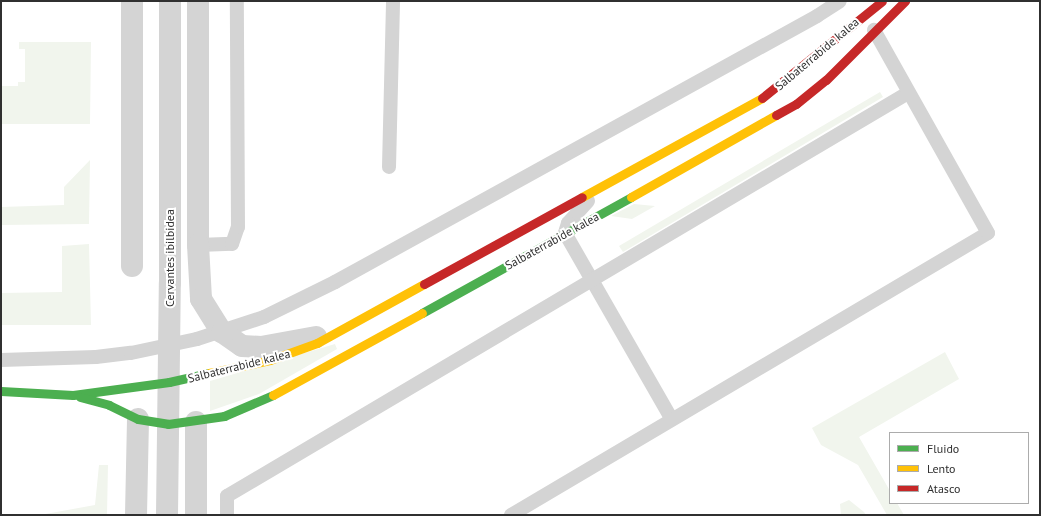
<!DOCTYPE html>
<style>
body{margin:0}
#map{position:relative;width:1041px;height:516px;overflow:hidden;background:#fff;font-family:"PT Sans",sans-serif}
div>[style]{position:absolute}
.green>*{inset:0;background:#f1f5ed}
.lane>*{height:14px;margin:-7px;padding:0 7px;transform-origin:7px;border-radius:7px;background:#d4d4d4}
.street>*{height:22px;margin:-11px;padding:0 11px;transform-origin:11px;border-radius:11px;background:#d4d4d4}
.fast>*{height:9px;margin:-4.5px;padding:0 4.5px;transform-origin:4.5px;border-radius:4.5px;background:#4caf50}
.slow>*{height:9px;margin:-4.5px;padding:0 4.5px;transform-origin:4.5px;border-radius:4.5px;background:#ffc107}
.jam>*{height:9px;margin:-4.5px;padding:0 4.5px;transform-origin:4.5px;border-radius:4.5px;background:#c62828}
span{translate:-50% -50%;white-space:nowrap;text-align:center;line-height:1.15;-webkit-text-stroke:4px #fff;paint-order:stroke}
.street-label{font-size:12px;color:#303030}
.frame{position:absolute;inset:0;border:2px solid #303030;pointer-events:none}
.legend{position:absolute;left:889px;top:432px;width:140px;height:72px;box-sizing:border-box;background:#fff;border:1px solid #acacac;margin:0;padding:5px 7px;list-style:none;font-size:12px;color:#303030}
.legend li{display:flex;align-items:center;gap:8px;height:20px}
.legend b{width:20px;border:1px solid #acacac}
</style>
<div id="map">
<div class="green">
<i style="clip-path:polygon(19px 42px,91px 42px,90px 124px,1px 124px,1px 86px,18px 86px,18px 82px,25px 82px,25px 49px,19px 49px)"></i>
<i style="clip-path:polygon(880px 92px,883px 97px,623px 252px,619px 246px)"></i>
<i style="clip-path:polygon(90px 160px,89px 224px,1px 225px,1px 207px,64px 205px,64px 187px)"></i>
<i style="clip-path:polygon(634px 204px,655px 206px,632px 219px,611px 216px)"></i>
<i style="clip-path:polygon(89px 244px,91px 325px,1px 325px,1px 293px,62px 292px,62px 246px)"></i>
<i style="clip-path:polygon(335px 344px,337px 349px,259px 394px,210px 411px,210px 381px)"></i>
<i style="clip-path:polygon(945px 352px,959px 379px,859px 437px,890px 491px,890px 503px,897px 503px,904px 515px,887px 515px,858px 465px,821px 445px,812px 428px)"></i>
<i style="clip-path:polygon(99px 465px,108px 465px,107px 515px,40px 515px,95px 505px)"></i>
<i style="clip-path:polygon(849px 500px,864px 512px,866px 515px,841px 515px,840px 504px)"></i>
</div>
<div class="lane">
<i style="left:389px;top:167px;width:166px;rotate:-88.6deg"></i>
<i style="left:588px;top:201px;width:30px;rotate:132deg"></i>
<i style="left:568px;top:223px;width:10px;rotate:107deg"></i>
<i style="left:565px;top:233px;width:213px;rotate:60.2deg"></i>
<i style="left:198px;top:245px;width:34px;rotate:-2deg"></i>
<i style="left:232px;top:244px;width:18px;rotate:-71deg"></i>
<i style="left:238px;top:227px;width:226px;rotate:-90.3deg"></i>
<i style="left:1px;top:360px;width:95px;rotate:-1.8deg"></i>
<i style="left:96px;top:357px;width:35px;rotate:-7deg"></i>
<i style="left:131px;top:353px;width:67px;rotate:-12deg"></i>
<i style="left:197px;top:339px;width:71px;rotate:-18.2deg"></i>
<i style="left:264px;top:317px;width:79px;rotate:-26.2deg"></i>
<i style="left:335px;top:282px;width:551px;rotate:-28.89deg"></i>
<i style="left:817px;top:16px;width:27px;rotate:-33deg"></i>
<i style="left:227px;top:515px;width:19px;rotate:-90deg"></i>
<i style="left:227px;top:496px;width:791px;rotate:-30.62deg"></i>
<i style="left:511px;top:515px;width:554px;rotate:-30.59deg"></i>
<i style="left:988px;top:233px;width:233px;rotate:-119.3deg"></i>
</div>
<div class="street">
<i style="left:198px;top:1px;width:244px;rotate:90deg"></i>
<i style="left:198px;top:245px;width:54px;rotate:86.8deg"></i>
<i style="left:201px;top:299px;width:39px;rotate:58deg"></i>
<i style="left:222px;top:332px;width:24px;rotate:35deg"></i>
<i style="left:242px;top:346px;width:19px;rotate:3deg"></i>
<i style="left:261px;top:347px;width:56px;rotate:-10.3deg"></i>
<i style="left:132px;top:266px;width:265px;rotate:-90deg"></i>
<i style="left:196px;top:422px;width:93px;rotate:90deg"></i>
<i style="left:136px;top:515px;width:96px;rotate:-88.8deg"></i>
<i style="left:167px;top:515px;width:232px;rotate:-89.3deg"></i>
<i style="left:170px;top:283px;width:282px;rotate:-90deg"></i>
</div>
<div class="fast">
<i style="left:422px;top:313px;width:239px;rotate:-29deg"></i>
<i style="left:1px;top:391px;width:72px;rotate:3.2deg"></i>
<i style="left:73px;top:395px;width:97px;rotate:-7.7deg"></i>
<i style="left:169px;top:382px;width:41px;rotate:-12.7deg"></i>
<i style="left:80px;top:397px;width:30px;rotate:15deg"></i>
<i style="left:109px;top:405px;width:32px;rotate:26deg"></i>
<i style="left:138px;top:419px;width:30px;rotate:9deg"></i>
<i style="left:168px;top:424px;width:57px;rotate:-8.1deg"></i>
<i style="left:224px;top:416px;width:53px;rotate:-23.2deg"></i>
</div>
<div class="slow">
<i style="left:582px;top:197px;width:205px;rotate:-28.8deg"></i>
<i style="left:631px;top:197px;width:167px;rotate:-29.5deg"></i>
<i style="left:209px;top:373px;width:62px;rotate:-12deg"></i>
<i style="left:270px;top:360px;width:50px;rotate:-19.9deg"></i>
<i style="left:317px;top:343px;width:122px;rotate:-28.9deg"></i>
<i style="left:273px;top:395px;width:170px;rotate:-28.8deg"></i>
</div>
<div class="jam">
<i style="left:762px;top:98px;width:154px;rotate:-38.9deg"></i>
<i style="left:776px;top:115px;width:23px;rotate:-29deg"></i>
<i style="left:796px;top:104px;width:38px;rotate:-39deg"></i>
<i style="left:826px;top:80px;width:112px;rotate:-45deg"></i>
<i style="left:424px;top:284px;width:180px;rotate:-28.8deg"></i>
</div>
<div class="street-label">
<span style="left:817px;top:54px;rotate:-40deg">Salbaterrabide kalea</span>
<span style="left:552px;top:241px;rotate:-29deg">Salbaterrabide kalea</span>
<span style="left:170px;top:258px;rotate:-90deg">Cervantes ibilbidea</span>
<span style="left:239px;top:366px;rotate:-14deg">Salbaterrabide kalea</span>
</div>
<div class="frame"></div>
<ul class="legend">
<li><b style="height:5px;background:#4caf50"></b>Fluido</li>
<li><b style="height:5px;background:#ffc107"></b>Lento</li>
<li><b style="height:5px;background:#c62828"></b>Atasco</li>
</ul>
</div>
